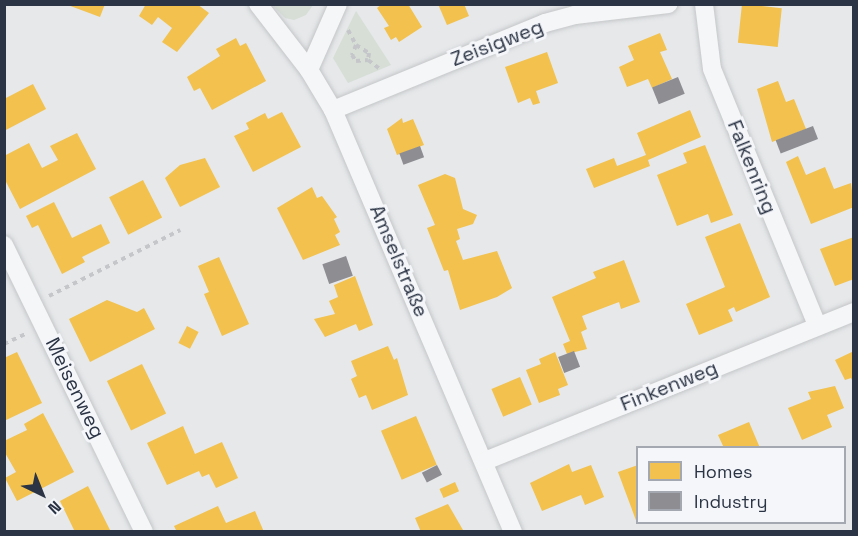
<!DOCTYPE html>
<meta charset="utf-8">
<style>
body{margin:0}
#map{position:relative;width:858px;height:536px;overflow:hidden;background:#e6e8ea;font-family:"Space Grotesk",sans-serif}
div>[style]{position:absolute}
.green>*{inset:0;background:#d6ded6}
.homes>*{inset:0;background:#f2c14e;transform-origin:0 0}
.industry>*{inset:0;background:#8d8d92;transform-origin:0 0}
.path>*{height:4px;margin-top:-2px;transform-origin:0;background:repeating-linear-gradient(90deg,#c5c6ca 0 4.5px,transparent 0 9px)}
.roads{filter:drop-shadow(0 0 2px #c4c6c8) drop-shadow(0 0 2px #c4c6c8)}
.minor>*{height:18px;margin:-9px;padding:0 9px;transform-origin:9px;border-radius:9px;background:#f5f6f7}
span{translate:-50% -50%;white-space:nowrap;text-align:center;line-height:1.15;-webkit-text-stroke:6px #f4f6f9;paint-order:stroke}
.street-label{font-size:20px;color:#2b3445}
.frame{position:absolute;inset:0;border:6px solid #2b3445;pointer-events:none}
.legend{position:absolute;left:636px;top:446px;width:210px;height:78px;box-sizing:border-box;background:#f4f6f9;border:2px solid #a4a8b1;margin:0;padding:8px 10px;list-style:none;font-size:18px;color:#2b3445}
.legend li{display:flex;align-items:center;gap:12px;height:30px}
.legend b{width:30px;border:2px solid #a4a8b1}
.north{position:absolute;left:12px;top:464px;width:60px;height:60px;-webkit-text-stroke:4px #f4f6f9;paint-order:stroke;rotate:137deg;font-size:16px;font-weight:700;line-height:24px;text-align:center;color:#2b3445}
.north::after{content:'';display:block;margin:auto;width:21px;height:27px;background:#2b3445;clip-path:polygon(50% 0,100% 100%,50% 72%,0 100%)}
</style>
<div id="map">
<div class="green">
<i style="clip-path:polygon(272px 5px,313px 5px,306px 15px,294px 20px,285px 18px)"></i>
<i style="clip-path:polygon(356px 11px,391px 65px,348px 83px,333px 58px)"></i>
</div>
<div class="homes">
<i style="clip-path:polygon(65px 4px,105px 4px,100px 17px)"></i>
<i style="clip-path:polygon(146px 4px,197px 4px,209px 13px,177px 52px,162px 42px,172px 28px,158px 17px,152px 25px,139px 16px)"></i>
<i style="clip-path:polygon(382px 4px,408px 4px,422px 27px,399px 42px,396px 37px,391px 40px,384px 28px,389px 26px,377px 8px)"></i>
<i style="clip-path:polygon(438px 4px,464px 4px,469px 16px,447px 25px)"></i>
<i style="left:742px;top:4px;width:40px;height:39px;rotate:6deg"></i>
<i style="clip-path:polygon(660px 33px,667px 50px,660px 52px,672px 79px,652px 88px,648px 79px,627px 87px,619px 67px,634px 60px,628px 46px)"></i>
<i style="clip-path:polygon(236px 38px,240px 46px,246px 43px,266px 81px,212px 110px,200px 88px,194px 91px,187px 77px,220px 56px,216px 49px)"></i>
<i style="clip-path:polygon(547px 52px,558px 83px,536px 91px,540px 103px,533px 105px,530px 98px,518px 103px,505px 67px)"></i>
<i style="clip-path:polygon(778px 81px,786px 102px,794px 99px,806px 129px,772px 142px,757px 89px)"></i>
<i style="clip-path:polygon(33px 84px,46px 109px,4px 131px,4px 99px)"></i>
<i style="clip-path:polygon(690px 110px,701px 137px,648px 160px,650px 166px,594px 188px,586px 169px,614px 158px,617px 166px,646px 155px,637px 133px)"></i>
<i style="clip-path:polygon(282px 112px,301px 147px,253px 172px,234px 136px,249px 129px,246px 123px,265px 113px,268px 119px)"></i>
<i style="clip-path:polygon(402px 118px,403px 123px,413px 119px,424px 145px,397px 155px,387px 129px)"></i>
<i style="clip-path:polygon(77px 133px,96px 169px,20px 209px,4px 178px,4px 156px,29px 143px,42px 168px,58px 160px,50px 146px)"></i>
<i style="clip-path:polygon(705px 145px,733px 215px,711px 223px,708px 214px,677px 226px,657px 175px,687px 163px,683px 153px)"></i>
<i style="clip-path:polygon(798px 156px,806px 175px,825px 167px,834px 189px,851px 183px,854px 207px,811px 224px,786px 162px)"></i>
<i style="clip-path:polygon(205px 158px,220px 187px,180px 207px,165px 178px,180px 165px)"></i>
<i style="clip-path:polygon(445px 174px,455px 178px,463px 209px,477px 215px,473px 224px,457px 229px,460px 239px,456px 241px,463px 260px,497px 251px,512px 288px,497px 297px,460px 310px,448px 270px,444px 271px,427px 228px,435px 225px,418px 185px)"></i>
<i style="left:143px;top:180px;width:42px;height:38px;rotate:63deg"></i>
<i style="clip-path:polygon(312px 187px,317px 198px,322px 196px,337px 217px,334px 219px,340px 232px,335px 235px,340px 245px,303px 260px,277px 208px)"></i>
<i style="clip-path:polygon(54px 202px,72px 238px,101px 224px,110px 243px,82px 257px,85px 262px,62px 274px,38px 225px,32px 228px,26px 216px)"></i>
<i style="clip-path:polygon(740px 223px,770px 297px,736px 312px,734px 307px,728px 310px,733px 321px,699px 335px,686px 304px,725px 287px,705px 237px)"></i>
<i style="clip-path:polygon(854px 237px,854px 279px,835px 286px,820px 249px)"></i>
<i style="clip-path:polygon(219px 257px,249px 324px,222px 336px,204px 294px,209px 292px,198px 266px)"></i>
<i style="clip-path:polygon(624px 260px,640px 302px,621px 309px,619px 302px,582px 316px,587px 329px,581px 332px,587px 349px,567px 354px,563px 344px,570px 341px,552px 297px,596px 278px,593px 272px)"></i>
<i style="clip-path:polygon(355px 276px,373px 325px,359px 331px,356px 324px,325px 337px,314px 319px,335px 314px,329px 301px,338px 297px,334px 285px)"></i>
<i style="clip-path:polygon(107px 300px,137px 312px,144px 308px,155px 329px,90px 362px,69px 319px)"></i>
<i style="left:187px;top:326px;width:13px;height:19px;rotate:27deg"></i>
<i style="clip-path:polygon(388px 346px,394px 360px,397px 358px,408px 395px,372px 410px,366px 395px,359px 398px,351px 379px,357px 376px,351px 361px)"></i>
<i style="clip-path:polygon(854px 351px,854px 384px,851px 378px,845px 380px,835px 360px)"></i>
<i style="clip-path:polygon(17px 352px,42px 403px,4px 421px,4px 358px)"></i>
<i style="clip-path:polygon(555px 352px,568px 385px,558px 389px,560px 395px,539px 403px,526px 370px,541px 364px,539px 359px)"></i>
<i style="left:142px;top:364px;width:55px;height:39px;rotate:64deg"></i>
<i style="left:520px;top:377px;width:30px;height:31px;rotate:67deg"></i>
<i style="clip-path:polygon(835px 386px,844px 408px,827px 415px,832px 427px,802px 440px,788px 408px,811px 399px,808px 392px)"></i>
<i style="clip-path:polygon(43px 413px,74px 472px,17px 501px,5px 478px,16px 472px,4px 451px,4px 441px,27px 430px,24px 424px)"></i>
<i style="left:416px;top:416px;width:53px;height:38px;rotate:67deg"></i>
<i style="clip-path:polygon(749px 422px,760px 448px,724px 448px,718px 435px)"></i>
<i style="clip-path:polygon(183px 426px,195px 454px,222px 442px,238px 478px,216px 488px,209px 474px,202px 477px,199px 471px,167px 485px,147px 443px)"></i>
<i style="clip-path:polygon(569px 464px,572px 472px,591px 465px,604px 497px,585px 505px,581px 495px,542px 511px,530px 483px)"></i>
<i style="clip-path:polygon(638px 465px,638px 523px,637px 523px,618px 472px)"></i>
<i style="left:455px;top:482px;width:10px;height:17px;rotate:66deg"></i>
<i style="clip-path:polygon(88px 486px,111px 532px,75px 532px,60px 501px)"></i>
<i style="clip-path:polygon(448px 504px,463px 530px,421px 532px,415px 518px)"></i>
<i style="clip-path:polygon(218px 506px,226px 523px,255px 511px,264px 532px,177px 532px,174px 526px)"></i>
</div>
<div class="industry">
<i style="left:678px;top:77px;width:18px;height:28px;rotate:68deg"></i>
<i style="left:813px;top:126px;width:14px;height:40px;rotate:69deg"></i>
<i style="left:420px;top:146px;width:12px;height:22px;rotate:70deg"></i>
<i style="left:346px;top:256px;width:21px;height:25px;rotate:71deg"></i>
<i style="left:574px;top:351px;width:17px;height:17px;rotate:69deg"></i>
<i style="left:437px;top:465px;width:11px;height:17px;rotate:63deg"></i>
</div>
<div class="path">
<i style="left:348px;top:30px;width:17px;rotate:62deg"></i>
<i style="left:356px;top:45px;width:15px;rotate:32deg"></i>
<i style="left:369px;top:53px;width:7px;rotate:98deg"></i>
<i style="left:368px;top:60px;width:15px;rotate:37deg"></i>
<i style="left:356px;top:45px;width:11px;rotate:112deg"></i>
<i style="left:352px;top:55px;width:7px;rotate:56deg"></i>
<i style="left:356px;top:61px;width:12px;rotate:-5deg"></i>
<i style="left:49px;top:296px;width:147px;rotate:-26.7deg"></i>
<i style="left:4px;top:344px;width:23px;rotate:-25deg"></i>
</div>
<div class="roads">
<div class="minor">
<i style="left:258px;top:4px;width:83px;rotate:52.3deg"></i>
<i style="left:309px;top:70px;width:47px;rotate:59deg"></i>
<i style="left:333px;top:110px;width:459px;rotate:66.9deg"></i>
<i style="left:704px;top:4px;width:65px;rotate:83deg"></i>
<i style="left:712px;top:69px;width:277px;rotate:67.7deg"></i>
<i style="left:309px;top:70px;width:72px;rotate:-66.3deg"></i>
<i style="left:333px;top:110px;width:229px;rotate:-22.3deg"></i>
<i style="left:545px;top:23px;width:31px;rotate:-15deg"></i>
<i style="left:575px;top:15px;width:94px;rotate:-6.7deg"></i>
<i style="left:4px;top:245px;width:319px;rotate:64deg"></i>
<i style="left:485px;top:461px;width:398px;rotate:-22deg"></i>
</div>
</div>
<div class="street-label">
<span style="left:497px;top:43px;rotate:-21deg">Zeisigweg</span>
<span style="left:752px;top:167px;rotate:68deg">Falkenring</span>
<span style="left:399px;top:261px;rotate:67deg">Amselstraße</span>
<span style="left:669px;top:386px;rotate:-22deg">Finkenweg</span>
<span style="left:75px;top:388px;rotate:64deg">Meisenweg</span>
</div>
<div class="frame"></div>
<ul class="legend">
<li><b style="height:16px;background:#f2c14e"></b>Homes</li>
<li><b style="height:16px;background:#8d8d92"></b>Industry</li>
</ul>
<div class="north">N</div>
</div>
